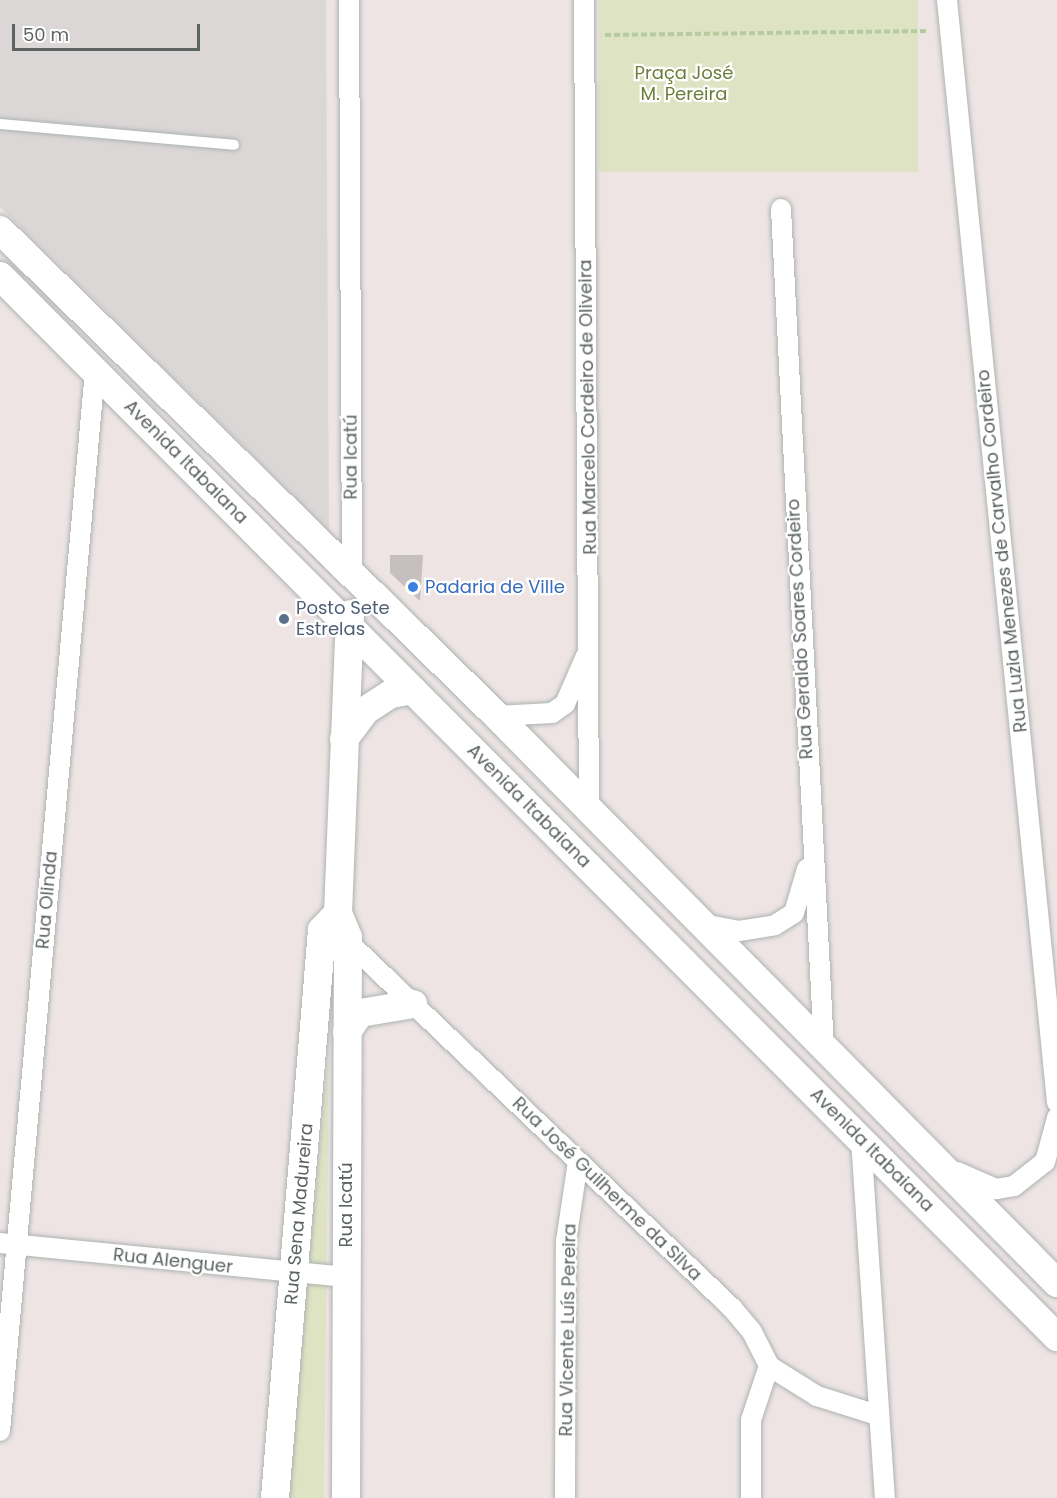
<!DOCTYPE html>
<meta charset="utf-8">
<style>
body{margin:0}
#map{position:relative;width:1057px;height:1498px;overflow:hidden;background:#eee4e4;font-family:Poppins,sans-serif}
div>[style]{position:absolute}
.industrial>*{inset:0;background:#dcd7d7}
.green>*{inset:0;background:#dde3c3;transform-origin:0 0}
.building>*{inset:0;background:#c6bfc0}
.path>*{height:4px;margin-top:-2px;transform-origin:0;background:repeating-linear-gradient(90deg,#b7cba1 0 6px,transparent 0 9px)}
.roads{filter:drop-shadow(0 0 2px #adb3b3) drop-shadow(0 0 2px #adb3b3)}
.lane>*{height:10px;margin:-5px;padding:0 5px;transform-origin:5px;border-radius:5px;background:#fff}
.street>*{height:20px;margin:-10px;padding:0 10px;transform-origin:10px;border-radius:10px;background:#fff}
.secondary>*{height:28px;margin:-14px;padding:0 14px;transform-origin:14px;border-radius:14px;background:#fff}
.dots>*{width:16px;height:16px;translate:-50% -50%;box-sizing:border-box;border:3px solid #fff;border-radius:50%}
span{translate:-50% -50%;white-space:nowrap;text-align:center;line-height:1.15;-webkit-text-stroke:4.5px #fff;paint-order:stroke}
.park-label{font-size:18px;color:#6c7d3a}
.street-label{font-size:18px;color:#5c6462}
.shop-label{font-size:18px;color:#366cbe}
.left{translate:0 -50%;text-align:left}
.service-label{font-size:18px;color:#4e5e75}
.scale{position:absolute;left:12px;top:24px;width:188px;height:27px;box-sizing:border-box;border:3px solid #5c6462;border-top:0;padding-left:8px;font-size:18px;line-height:21px;white-space:nowrap;color:#5c6462;-webkit-text-stroke:4px #fff;paint-order:stroke}
</style>
<div id="map">
<div class="industrial">
<i style="clip-path:polygon(0 0,326px 0,329px 530px,0 207px)"></i>
</div>
<div class="green">
<i style="left:599px;top:0;width:319px;height:172px"></i>
<i style="clip-path:polygon(329px 1051px,324px 1498px,287px 1498px)"></i>
</div>
<div class="building">
<i style="clip-path:polygon(390px 555px,423px 555px,420px 601px,390px 573px)"></i>
</div>
<div class="path">
<i style="left:605px;top:35px;width:323px;rotate:-0.7deg"></i>
</div>
<div class="roads">
<div class="lane">
<i style="left:0;top:124px;width:235px;rotate:5.1deg"></i>
</div>
<div class="street">
<i style="left:349px;top:0;width:578px;rotate:89.7deg"></i>
<i style="left:584px;top:0;width:814px;rotate:89.65deg"></i>
<i style="left:947px;top:0;width:1108px;rotate:84.3deg"></i>
<i style="left:781px;top:209px;width:842px;rotate:87.07deg"></i>
<i style="left:497px;top:716px;width:55px;rotate:-3.1deg"></i>
<i style="left:552px;top:713px;width:16px;rotate:-35deg"></i>
<i style="left:565px;top:704px;width:52px;rotate:-66.4deg"></i>
<i style="left:703px;top:924px;width:37px;rotate:11deg"></i>
<i style="left:739px;top:931px;width:36px;rotate:-9deg"></i>
<i style="left:775px;top:925px;width:22px;rotate:-32deg"></i>
<i style="left:794px;top:913px;width:46px;rotate:-73.5deg"></i>
<i style="left:342px;top:936px;width:539px;rotate:43.65deg"></i>
<i style="left:732px;top:1308px;width:31px;rotate:50deg"></i>
<i style="left:752px;top:1332px;width:38px;rotate:63deg"></i>
<i style="left:769px;top:1366px;width:57px;rotate:32deg"></i>
<i style="left:817px;top:1396px;width:63px;rotate:17.6deg"></i>
<i style="left:861px;top:1139px;width:360px;rotate:86.2deg"></i>
<i style="left:957px;top:1172px;width:43px;rotate:23.6deg"></i>
<i style="left:996px;top:1189px;width:18px;rotate:-9deg"></i>
<i style="left:1014px;top:1186px;width:39px;rotate:-38deg"></i>
<i style="left:1045px;top:1162px;width:46px;rotate:-74.7deg"></i>
<i style="left:0;top:1243px;width:348px;rotate:5.6deg"></i>
<i style="left:0;top:1431px;width:1065px;rotate:-84.88deg"></i>
<i style="left:565px;top:1498px;width:257px;rotate:-89.8deg"></i>
<i style="left:566px;top:1241px;width:80px;rotate:-81.4deg"></i>
<i style="left:751px;top:1498px;width:78px;rotate:-90deg"></i>
<i style="left:751px;top:1420px;width:57px;rotate:-71.6deg"></i>
</div>
<div class="secondary">
<i style="left:0;top:230px;width:695px;rotate:44.36deg"></i>
<i style="left:497px;top:716px;width:797px;rotate:45.36deg"></i>
<i style="left:0;top:276px;width:1498px;rotate:45.11deg"></i>
<i style="left:344px;top:739px;width:36px;rotate:-53deg"></i>
<i style="left:366px;top:710px;width:30px;rotate:-33deg"></i>
<i style="left:391px;top:694px;width:22px;rotate:-10deg"></i>
<i style="left:347px;top:1032px;width:23px;rotate:-56deg"></i>
<i style="left:360px;top:1013px;width:54px;rotate:-9.6deg"></i>
<i style="left:275px;top:1498px;width:570px;rotate:-85.27deg"></i>
<i style="left:322px;top:930px;width:23px;rotate:-47deg"></i>
<i style="left:346px;top:1498px;width:561px;rotate:-89.8deg"></i>
<i style="left:348px;top:937px;width:26px;rotate:-113deg"></i>
<i style="left:338px;top:913px;width:299px;rotate:-87.7deg"></i>
</div>
</div>
<div class="dots">
<i style="left:413px;top:587px;background:#3f7fe0"></i>
<i style="left:284px;top:619px;background:#5c6f8a"></i>
</div>
<div class="park-label">
<span style="left:684px;top:84px">Praça José<br>M. Pereira</span>
</div>
<div class="street-label">
<span style="left:588px;top:407px;rotate:-91deg">Rua Marcelo Cordeiro de Oliveira</span>
<span style="left:351px;top:457px;rotate:-90deg">Rua Icatú</span>
<span style="left:186px;top:462px;rotate:45deg">Avenida Itabaiana</span>
<span style="left:1002px;top:551px;rotate:-96deg">Rua Luzia Menezes de Carvalho Cordeiro</span>
<span style="left:800px;top:629px;rotate:-93deg">Rua Geraldo Soares Cordeiro</span>
<span style="left:529px;top:806px;rotate:45deg">Avenida Itabaiana</span>
<span style="left:47px;top:900px;rotate:-85deg">Rua Olinda</span>
<span style="left:872px;top:1150px;rotate:45deg">Avenida Itabaiana</span>
<span style="left:607px;top:1189px;rotate:44deg">Rua José Guilherme da Silva</span>
<span style="left:346px;top:1205px;rotate:-90deg">Rua Icatú</span>
<span style="left:299px;top:1214px;rotate:-85deg">Rua Sena Madureira</span>
<span style="left:173px;top:1261px;rotate:6deg">Rua Alenguer</span>
<span style="left:568px;top:1330px;rotate:-89deg">Rua Vicente Luís Pereira</span>
</div>
<div class="shop-label">
<span class="left" style="left:425px;top:587px">Padaria de Ville</span>
</div>
<div class="service-label">
<span class="left" style="left:296px;top:619px">Posto Sete<br>Estrelas</span>
</div>
<div class="scale">50 m</div>
</div>
